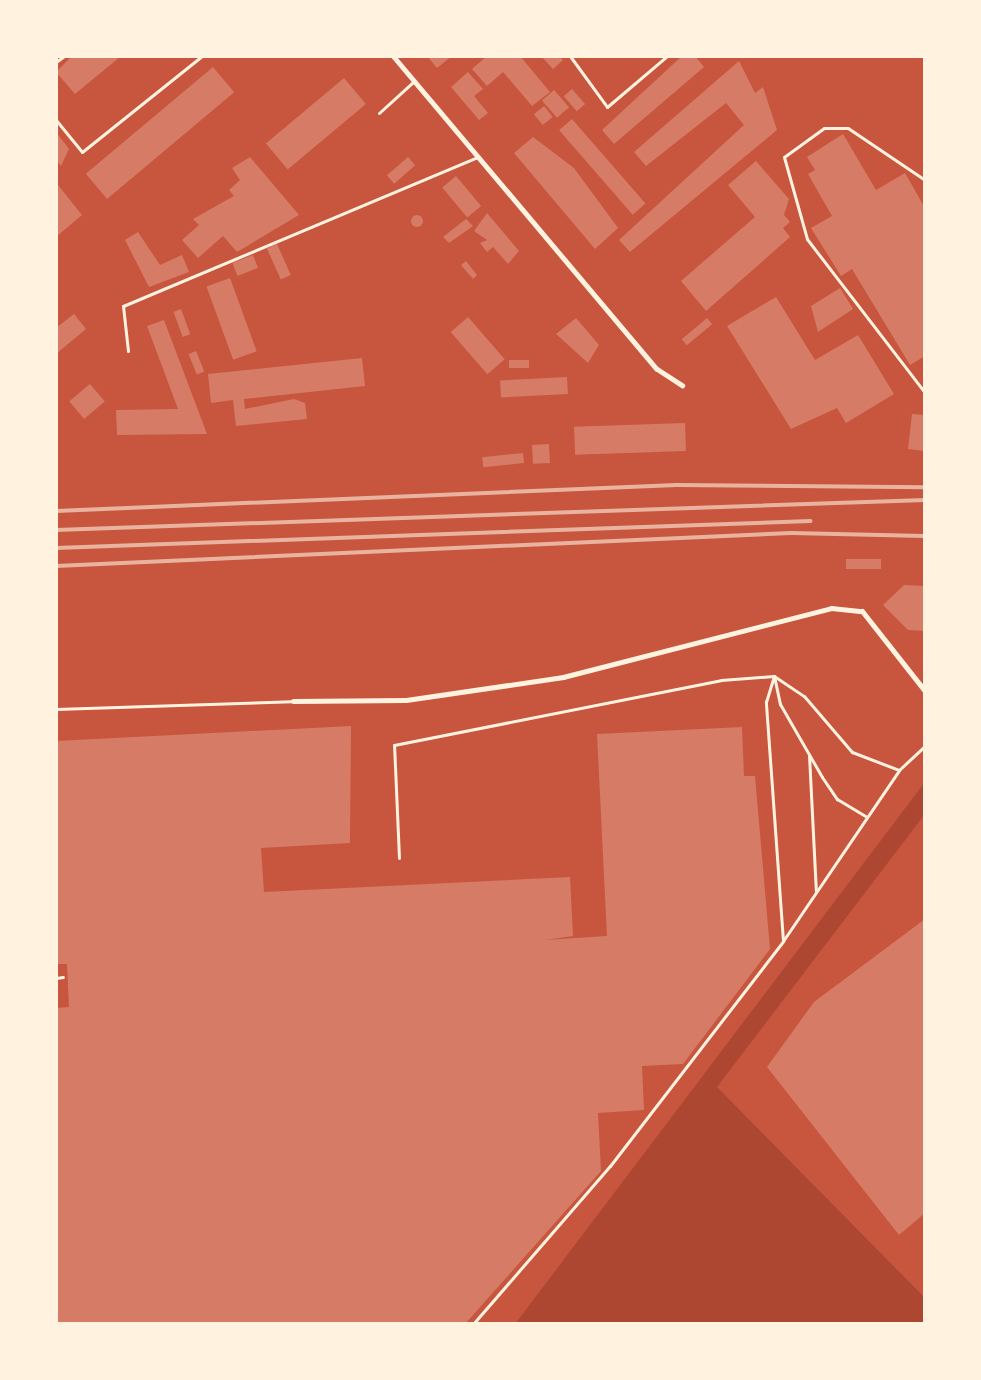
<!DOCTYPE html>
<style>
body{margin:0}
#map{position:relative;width:981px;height:1380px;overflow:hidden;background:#c8553d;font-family:"Asap Condensed",sans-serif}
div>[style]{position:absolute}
.green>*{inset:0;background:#ae4732}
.building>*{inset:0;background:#d67c66;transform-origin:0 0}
.round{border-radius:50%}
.service>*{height:3px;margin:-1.5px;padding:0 1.5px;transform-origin:1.5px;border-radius:1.5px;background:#fff3e0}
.minor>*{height:5px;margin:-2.5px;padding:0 2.5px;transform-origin:2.5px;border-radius:2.5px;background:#fff3e0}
.rail>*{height:4px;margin:-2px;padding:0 2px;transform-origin:2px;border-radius:2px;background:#e9b49f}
span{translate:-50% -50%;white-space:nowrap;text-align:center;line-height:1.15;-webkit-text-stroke:8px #fff3e0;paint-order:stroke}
.frame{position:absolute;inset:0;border:58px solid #fff3e0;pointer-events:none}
</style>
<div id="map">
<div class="green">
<i style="clip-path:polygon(925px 782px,925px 814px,717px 1087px,925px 1298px,925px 1324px,515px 1324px)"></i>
</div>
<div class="building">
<i style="clip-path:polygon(72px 56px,121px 56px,75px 94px,56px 72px)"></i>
<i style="clip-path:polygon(427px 56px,452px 56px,437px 68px)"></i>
<i style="clip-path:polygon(487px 56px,520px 56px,550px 92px,532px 106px,503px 72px,487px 86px,472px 69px)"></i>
<i style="clip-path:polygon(541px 56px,559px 56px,563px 60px,553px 69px)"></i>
<i style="clip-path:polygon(682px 56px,695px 56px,704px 67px,614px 144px,602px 130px)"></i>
<i style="clip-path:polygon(739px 61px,755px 93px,763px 87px,777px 130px,630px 252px,619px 240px,744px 125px,726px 103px,646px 166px,634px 152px)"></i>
<i style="left:213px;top:67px;width:33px;height:166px;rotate:50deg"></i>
<i style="clip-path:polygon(468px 72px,483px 89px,474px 96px,488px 113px,479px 120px,451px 87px)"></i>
<i style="left:344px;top:78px;width:34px;height:102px;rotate:50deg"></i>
<i style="left:572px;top:89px;width:20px;height:11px;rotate:49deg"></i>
<i style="left:554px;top:90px;width:23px;height:16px;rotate:49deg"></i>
<i style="left:544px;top:106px;width:14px;height:13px;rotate:51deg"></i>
<i style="left:572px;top:119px;width:112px;height:17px;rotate:49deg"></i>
<i style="clip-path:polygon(56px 132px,69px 149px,61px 166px,56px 160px)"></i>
<i style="clip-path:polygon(843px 134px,876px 190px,905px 173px,925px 208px,925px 356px,910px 365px,852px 269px,841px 276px,811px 228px,832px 216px,808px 174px,815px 170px,807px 157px)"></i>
<i style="clip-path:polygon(533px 137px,574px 168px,618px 228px,595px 249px,514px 153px)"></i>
<i style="clip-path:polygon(250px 157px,299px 215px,237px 252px,223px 236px,198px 258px,182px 240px,199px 225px,193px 219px,234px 196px,229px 190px,240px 180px,232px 168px)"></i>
<i style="left:408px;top:157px;width:11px;height:28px;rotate:49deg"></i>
<i style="clip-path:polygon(756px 161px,789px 199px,784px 215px,790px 222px,783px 228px,790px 237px,706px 311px,681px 281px,755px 217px,728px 185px)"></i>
<i style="left:456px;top:176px;width:39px;height:18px;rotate:50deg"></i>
<i style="clip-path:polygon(58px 185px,82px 215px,56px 237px,56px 187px)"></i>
<i style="clip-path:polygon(487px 213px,519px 251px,508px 264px,493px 247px,487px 252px,480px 243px,487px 240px,474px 231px)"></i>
<i class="round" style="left:411px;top:215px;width:12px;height:12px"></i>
<i style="clip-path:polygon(466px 219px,473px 226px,449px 243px,443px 237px)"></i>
<i style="clip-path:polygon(138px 232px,160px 265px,182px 255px,189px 272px,149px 287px,125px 240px)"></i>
<i style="left:277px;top:244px;width:34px;height:11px;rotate:66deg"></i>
<i style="left:253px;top:255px;width:14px;height:22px;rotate:69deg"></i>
<i style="clip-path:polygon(466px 261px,477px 275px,473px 279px,461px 265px)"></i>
<i style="left:230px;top:278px;width:78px;height:25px;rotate:70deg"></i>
<i style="clip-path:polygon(840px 288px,853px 309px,818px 332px,811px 306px)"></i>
<i style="clip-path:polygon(776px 297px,815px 360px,858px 335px,894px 394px,846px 423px,837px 408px,791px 429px,727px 326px)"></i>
<i style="left:181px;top:309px;width:27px;height:8px;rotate:70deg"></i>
<i style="clip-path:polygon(74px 314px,86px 329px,56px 354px,56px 328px)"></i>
<i style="left:468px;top:317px;width:56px;height:23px;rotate:49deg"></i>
<i style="clip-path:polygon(576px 318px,599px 345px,588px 363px,556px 334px)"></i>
<i style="left:707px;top:318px;width:8px;height:33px;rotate:50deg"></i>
<i style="clip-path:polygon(164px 320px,207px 434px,117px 435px,116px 410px,178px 409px,147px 326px)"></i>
<i style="left:196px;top:351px;width:22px;height:8px;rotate:68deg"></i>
<i style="clip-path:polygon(362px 358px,365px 386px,244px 399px,245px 409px,294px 399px,305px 403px,307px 419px,236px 426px,233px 400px,211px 403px,208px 374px)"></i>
<i style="left:529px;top:360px;width:8px;height:20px;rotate:90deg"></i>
<i style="left:567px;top:377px;width:17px;height:67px;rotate:87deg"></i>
<i style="left:90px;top:384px;width:23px;height:27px;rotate:50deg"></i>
<i style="clip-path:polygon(912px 414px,925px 415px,925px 451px,908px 449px)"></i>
<i style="left:685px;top:423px;width:28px;height:111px;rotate:88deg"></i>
<i style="left:549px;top:444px;width:19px;height:17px;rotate:87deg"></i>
<i style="left:523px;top:453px;width:10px;height:41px;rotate:84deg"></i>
<i style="left:846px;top:559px;width:35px;height:10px"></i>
<i style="clip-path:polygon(904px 585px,925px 586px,925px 631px,908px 630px,883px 605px)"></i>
<i style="clip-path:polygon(351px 726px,350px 843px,261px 848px,264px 892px,570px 877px,573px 936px,545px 940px,607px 936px,597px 734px,742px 727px,744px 776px,755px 776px,770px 949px,683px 1064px,642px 1066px,644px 1110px,598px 1113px,601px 1171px,465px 1324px,56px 1324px,56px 1008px,69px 1007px,67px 964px,56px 964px,56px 741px)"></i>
<i style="clip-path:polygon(925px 919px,925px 1213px,899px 1235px,767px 1067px,814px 1002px)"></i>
</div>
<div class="service">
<i style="left:570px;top:56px;width:63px;rotate:54deg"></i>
<i style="left:607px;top:107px;width:79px;rotate:-40.4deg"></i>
<i style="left:56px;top:62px;width:10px;rotate:-37deg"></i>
<i style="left:379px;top:113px;width:47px;rotate:-42.4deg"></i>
<i style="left:56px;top:120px;width:41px;rotate:50.9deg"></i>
<i style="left:82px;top:152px;width:154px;rotate:-38.7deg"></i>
<i style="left:925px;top:180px;width:93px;rotate:-146deg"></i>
<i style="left:848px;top:128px;width:24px;rotate:180deg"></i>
<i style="left:824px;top:128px;width:49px;rotate:144.1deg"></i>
<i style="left:784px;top:157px;width:85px;rotate:74.3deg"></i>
<i style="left:807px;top:239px;width:194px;rotate:52.5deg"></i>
<i style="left:128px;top:351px;width:45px;rotate:-96.3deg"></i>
<i style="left:123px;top:306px;width:385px;rotate:-22.8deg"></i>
<i style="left:56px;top:709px;width:236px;rotate:-1.9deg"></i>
<i style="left:809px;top:755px;width:136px;rotate:87.1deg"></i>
<i style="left:399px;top:858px;width:113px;rotate:-92.5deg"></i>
<i style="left:394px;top:745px;width:333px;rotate:-11.2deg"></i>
<i style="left:721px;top:680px;width:53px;rotate:-4.3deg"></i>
<i style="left:774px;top:676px;width:29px;rotate:78deg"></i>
<i style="left:780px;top:704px;width:84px;rotate:60.1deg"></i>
<i style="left:822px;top:777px;width:27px;rotate:56deg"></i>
<i style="left:837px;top:799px;width:33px;rotate:31deg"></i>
<i style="left:783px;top:941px;width:240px;rotate:-94.1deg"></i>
<i style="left:766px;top:702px;width:27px;rotate:-73deg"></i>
<i style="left:774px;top:676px;width:36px;rotate:34deg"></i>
<i style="left:804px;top:696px;width:74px;rotate:49.4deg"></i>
<i style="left:852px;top:752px;width:50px;rotate:21deg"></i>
<i style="left:56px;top:978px;width:7px;rotate:-8deg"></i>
<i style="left:473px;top:1324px;width:209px;rotate:-49.1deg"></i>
<i style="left:610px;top:1166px;width:284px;rotate:-52.4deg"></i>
<i style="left:783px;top:941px;width:207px;rotate:-55.8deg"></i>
<i style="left:899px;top:770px;width:35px;rotate:-43deg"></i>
</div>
<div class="minor">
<i style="left:393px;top:56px;width:409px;rotate:49.9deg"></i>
<i style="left:657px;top:369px;width:30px;rotate:33deg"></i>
<i style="left:293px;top:701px;width:113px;rotate:-0.5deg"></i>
<i style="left:406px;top:700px;width:159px;rotate:-8.3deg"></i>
<i style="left:563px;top:677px;width:277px;rotate:-14.4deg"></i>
<i style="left:831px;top:608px;width:31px;rotate:6deg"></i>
<i style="left:862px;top:611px;width:102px;rotate:51.8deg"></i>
</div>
<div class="rail">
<i style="left:56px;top:511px;width:621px;rotate:-2.4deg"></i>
<i style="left:676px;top:485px;width:249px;rotate:0.5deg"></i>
<i style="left:56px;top:530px;width:870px;rotate:-1.98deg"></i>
<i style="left:56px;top:548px;width:755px;rotate:-2.05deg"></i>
<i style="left:56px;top:566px;width:736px;rotate:-2.57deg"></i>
<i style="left:791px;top:533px;width:134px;rotate:1.3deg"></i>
</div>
<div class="frame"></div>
</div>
